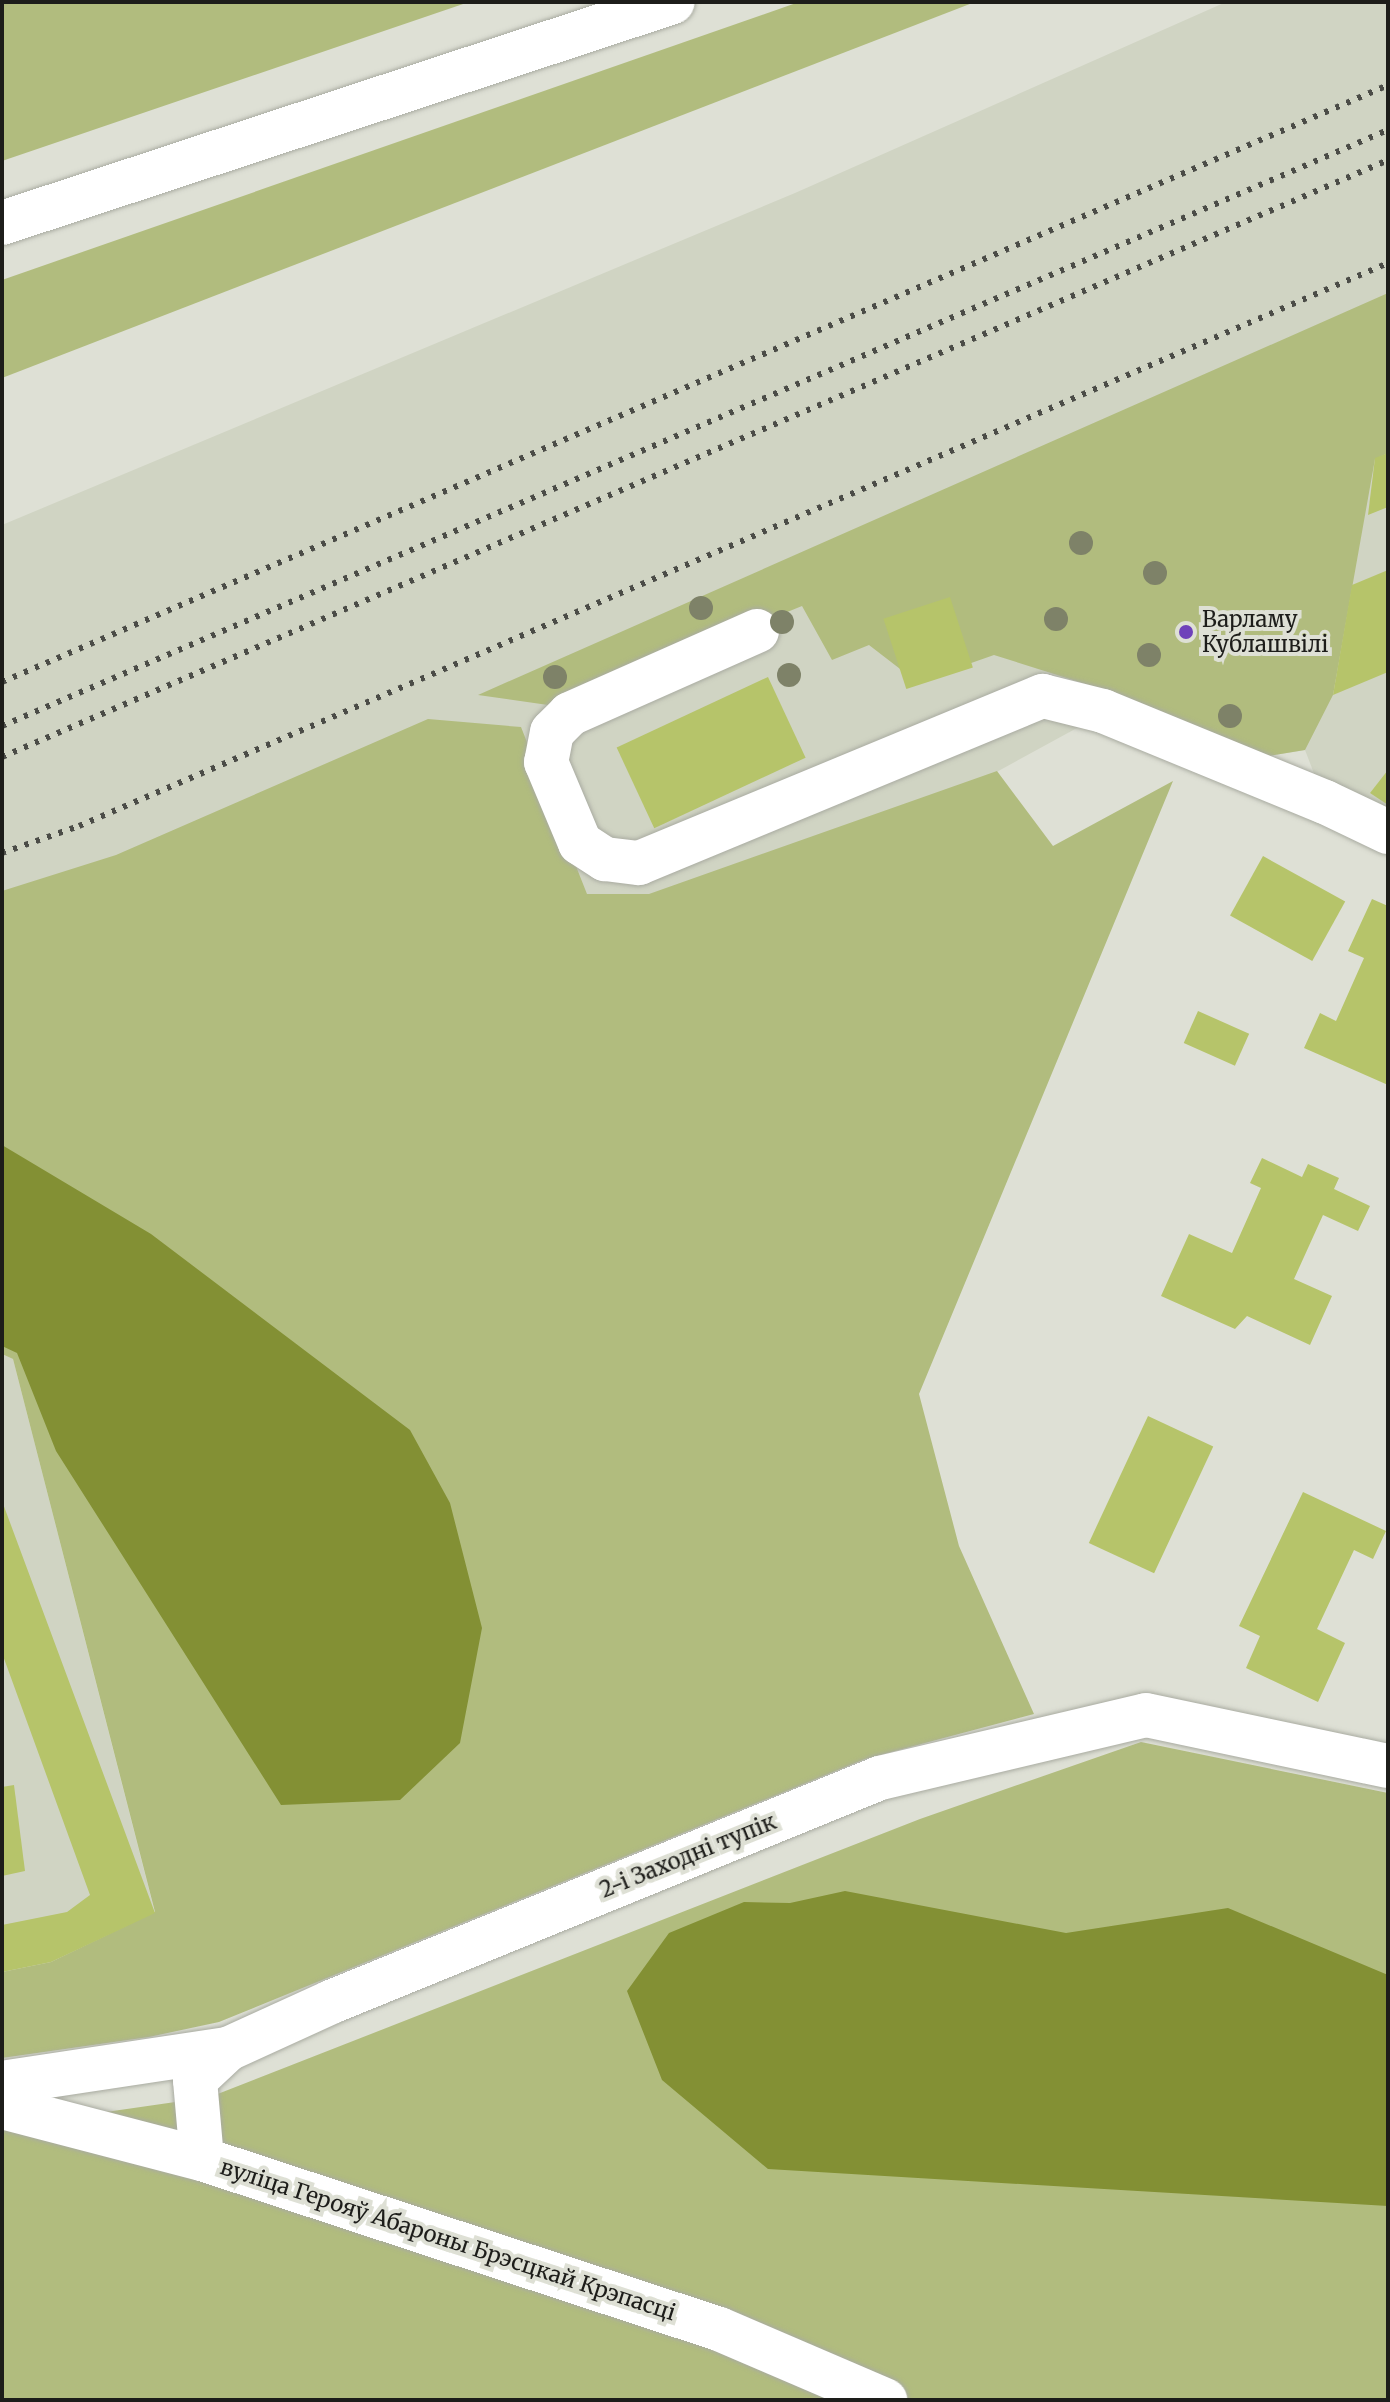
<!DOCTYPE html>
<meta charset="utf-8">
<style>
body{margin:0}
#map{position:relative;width:1390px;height:2402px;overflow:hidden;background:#dee0d5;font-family:Merriweather,serif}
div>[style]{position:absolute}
.built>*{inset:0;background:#d0d4c3}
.green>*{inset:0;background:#b1bc7e}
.water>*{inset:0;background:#839034}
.building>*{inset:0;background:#b6c46a;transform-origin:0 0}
.roads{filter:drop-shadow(0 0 2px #a9aba1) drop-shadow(0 0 2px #a9aba1)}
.minor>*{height:44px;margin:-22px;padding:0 22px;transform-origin:22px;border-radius:22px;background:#fff}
.major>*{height:44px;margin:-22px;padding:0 22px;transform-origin:22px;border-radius:22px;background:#fff}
.rail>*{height:6px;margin-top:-3px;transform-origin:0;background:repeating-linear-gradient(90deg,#4b4c47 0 4px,transparent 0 12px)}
.trees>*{width:24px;height:24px;margin:-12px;border-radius:50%;background:#7e8268}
.dots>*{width:22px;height:22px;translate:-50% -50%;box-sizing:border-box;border:4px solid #dee0d5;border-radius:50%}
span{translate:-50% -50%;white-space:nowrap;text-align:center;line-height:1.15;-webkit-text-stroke:8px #dee0d5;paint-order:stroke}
.poi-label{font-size:22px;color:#1d1d1a}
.left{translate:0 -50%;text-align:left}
.street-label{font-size:22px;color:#1d1d1a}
.frame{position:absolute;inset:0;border:4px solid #1d1d1a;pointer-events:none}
</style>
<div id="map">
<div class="built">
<i style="clip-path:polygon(1226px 2px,1388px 2px,1388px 832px,1325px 802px,1305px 750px,1269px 756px,1096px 725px,1077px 728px,682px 944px,2px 948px,2px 525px,795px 193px)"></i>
<i style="clip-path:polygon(2px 1354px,13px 1359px,155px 1913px,51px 1962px,2px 1972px)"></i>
</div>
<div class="green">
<i style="clip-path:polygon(2px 2px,469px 2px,2px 161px)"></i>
<i style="clip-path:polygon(799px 2px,975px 2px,2px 378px,2px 280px)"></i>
<i style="clip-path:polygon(1388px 293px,1388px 453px,1375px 459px,1333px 695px,1305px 750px,1269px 756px,1111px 692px,994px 655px,917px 682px,869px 645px,832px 660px,802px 606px,555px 706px,478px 695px)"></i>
<i style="clip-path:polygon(428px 719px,521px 727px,587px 894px,649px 894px,997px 771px,1053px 846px,1173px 781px,919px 1394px,959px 1546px,1034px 1714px,865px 1759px,219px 2022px,149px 2037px,2px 2058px,2px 1972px,51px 1962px,155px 1912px,13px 1359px,2px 1354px,2px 891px,116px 855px)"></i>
<i style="clip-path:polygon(1141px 1742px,1388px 1793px,1388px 2400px,2px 2400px,2px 2127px,210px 2097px,920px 1819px)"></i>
</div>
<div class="water">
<i style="clip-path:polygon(2px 1145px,151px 1234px,410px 1430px,450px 1503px,482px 1628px,460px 1743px,400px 1800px,281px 1805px,56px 1451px,17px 1353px,2px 1346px)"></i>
<i style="clip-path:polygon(845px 1891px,1066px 1933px,1228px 1908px,1388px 1975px,1388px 2206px,768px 2169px,662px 2080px,627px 1991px,669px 1933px,744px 1902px,790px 1903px)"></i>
</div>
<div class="building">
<i style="clip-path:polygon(1388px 453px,1388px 507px,1368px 515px,1375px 458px)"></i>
<i style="clip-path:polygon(1388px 570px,1388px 672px,1333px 695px,1352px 585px)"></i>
<i style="left:950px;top:597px;width:74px;height:70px;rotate:72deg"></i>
<i style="left:768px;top:677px;width:89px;height:167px;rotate:65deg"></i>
<i style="clip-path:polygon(1388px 770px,1388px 805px,1370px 793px)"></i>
<i style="left:1263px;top:856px;width:94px;height:68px;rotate:29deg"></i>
<i style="clip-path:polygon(1372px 899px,1388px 906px,1388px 1085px,1304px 1048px,1320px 1013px,1336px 1021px,1364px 958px,1348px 951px)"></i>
<i style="left:1198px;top:1011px;width:56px;height:35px;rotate:24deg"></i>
<i style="clip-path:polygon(1262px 1158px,1302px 1177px,1308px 1164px,1339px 1178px,1334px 1189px,1370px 1206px,1358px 1231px,1323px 1215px,1294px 1279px,1332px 1296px,1310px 1345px,1247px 1316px,1235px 1329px,1161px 1296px,1189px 1234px,1232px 1253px,1261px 1188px,1250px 1183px)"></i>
<i style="left:1148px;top:1416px;width:72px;height:140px;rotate:25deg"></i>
<i style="clip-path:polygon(1303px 1492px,1386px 1531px,1373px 1559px,1354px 1550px,1317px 1629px,1345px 1643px,1318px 1702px,1246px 1668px,1260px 1636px,1239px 1626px)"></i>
<i style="clip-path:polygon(2px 1501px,155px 1913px,51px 1962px,2px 1972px,2px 1925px,67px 1912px,90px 1895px,2px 1653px)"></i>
<i style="clip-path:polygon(14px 1785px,25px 1871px,2px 1876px,2px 1787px)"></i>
</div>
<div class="roads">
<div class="minor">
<i style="left:757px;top:631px;width:205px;rotate:156.1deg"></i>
<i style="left:570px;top:714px;width:25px;rotate:135deg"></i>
<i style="left:552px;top:732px;width:31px;rotate:101deg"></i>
<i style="left:546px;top:762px;width:88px;rotate:67.2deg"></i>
<i style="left:580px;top:843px;width:30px;rotate:33deg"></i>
<i style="left:605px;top:859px;width:34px;rotate:7deg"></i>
<i style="left:639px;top:863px;width:437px;rotate:-22.5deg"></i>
<i style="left:1043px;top:696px;width:62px;rotate:14deg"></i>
<i style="left:1103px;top:711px;width:240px;rotate:22.3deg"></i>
<i style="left:1325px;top:802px;width:70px;rotate:25.5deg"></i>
<i style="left:2px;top:2083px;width:229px;rotate:-8.6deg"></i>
<i style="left:228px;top:2049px;width:113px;rotate:-24.5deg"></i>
<i style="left:331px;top:2002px;width:593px;rotate:-22.2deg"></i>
<i style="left:880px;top:1778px;width:273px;rotate:-13.3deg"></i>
<i style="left:1146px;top:1715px;width:247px;rotate:11.9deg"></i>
<i style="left:202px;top:2159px;width:79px;rotate:-95.1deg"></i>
<i style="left:195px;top:2080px;width:45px;rotate:-43.2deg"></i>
</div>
<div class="major">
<i style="left:2px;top:223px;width:706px;rotate:-18.23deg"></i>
<i style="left:2px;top:2107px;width:207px;rotate:14.6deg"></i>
<i style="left:202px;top:2159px;width:544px;rotate:18.2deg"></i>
<i style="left:719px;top:2329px;width:181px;rotate:23.2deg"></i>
</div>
</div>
<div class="rail">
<i style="left:2px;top:682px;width:1509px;rotate:-23.3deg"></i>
<i style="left:2px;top:726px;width:1509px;rotate:-23.27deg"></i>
<i style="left:2px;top:757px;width:1509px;rotate:-23.3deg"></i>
<i style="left:2px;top:853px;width:82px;rotate:-19.3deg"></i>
<i style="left:79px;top:826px;width:1425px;rotate:-23.27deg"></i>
</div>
<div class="trees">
<i style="left:1081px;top:543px"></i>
<i style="left:1155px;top:573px"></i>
<i style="left:701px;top:608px"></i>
<i style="left:1056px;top:619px"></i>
<i style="left:782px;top:622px"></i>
<i style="left:1149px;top:655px"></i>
<i style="left:789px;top:675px"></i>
<i style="left:555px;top:677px"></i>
<i style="left:1230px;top:716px"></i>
</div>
<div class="dots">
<i style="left:1186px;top:632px;background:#6f42ba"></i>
</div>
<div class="poi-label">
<span class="left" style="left:1202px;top:632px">Варламу<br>Кублашвілі</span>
</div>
<div class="street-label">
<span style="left:688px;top:1856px;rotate:-22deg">2-і Заходні тупік</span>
<span style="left:448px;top:2240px;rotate:18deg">вуліца Герояў Абароны Брэсцкай Крэпасці</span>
</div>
<div class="frame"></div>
</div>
